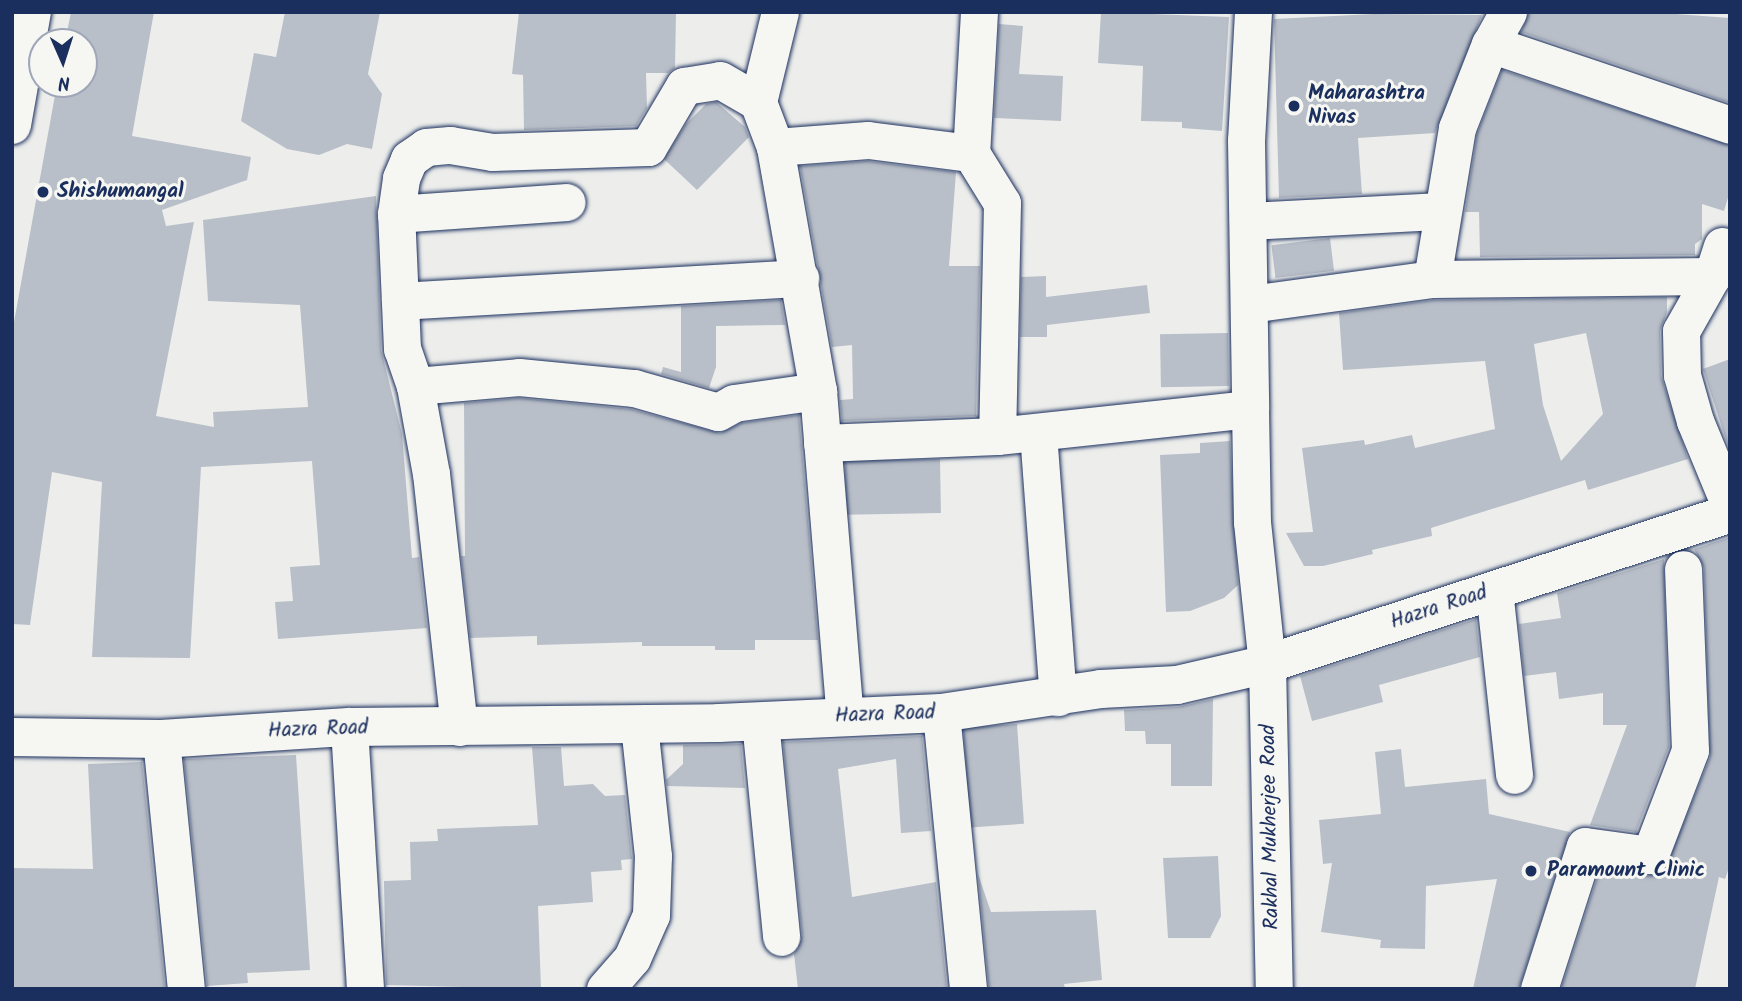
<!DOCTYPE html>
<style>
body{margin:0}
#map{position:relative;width:1742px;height:1001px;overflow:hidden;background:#edeeec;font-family:Kalam,sans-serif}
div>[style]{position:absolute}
.building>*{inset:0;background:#b9bfc8;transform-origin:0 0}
.roads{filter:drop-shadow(0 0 2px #1b2f5e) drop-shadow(0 0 2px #1b2f5e)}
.minor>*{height:37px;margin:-18.5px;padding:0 18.5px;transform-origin:18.5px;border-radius:18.5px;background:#f6f6f2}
.major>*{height:38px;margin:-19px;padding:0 19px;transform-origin:19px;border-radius:19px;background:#f6f6f2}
.dots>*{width:19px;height:19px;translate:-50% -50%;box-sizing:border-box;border:4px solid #f6f6f2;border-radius:50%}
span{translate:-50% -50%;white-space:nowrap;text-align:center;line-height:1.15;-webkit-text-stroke:6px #f6f6f2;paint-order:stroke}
.poi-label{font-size:21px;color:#1b2f5e;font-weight:700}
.left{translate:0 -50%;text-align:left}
.street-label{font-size:21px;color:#1b2f5e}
.frame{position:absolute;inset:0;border:14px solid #1b2f5e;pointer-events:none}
.north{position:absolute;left:28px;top:28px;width:70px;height:70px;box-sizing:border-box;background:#f6f6f2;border:2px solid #9ea6b7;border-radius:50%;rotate:177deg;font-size:19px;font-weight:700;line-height:28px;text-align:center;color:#1b2f5e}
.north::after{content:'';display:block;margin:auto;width:24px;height:32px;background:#1b2f5e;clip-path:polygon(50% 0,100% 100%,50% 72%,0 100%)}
</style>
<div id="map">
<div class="building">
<i style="clip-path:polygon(71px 12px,154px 12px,132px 136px,251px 157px,247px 180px,162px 210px,166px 226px,194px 222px,156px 416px,214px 427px,213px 412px,308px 407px,300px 305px,208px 301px,203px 220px,376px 196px,381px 350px,402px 434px,412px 558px,419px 557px,427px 628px,278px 639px,275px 602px,293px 601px,290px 567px,320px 565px,312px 461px,201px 467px,190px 658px,92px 657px,102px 482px,52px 472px,30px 625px,12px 624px,12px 333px,57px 84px,84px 84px,84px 42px,65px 42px)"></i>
<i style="clip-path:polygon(285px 12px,380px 12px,368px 74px,382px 94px,372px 149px,347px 144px,319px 155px,287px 149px,241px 121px,254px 53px,276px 57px)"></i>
<i style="clip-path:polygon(519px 12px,676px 12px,675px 68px,668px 73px,646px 73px,647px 108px,636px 126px,524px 130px,523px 75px,512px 74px)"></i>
<i style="clip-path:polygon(1101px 12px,1229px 17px,1222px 131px,1182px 128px,1182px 122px,1141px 121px,1143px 66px,1098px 63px)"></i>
<i style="clip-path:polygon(1529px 12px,1649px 12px,1730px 18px,1730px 103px,1521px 32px)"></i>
<i style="clip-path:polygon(1374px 14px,1482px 15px,1435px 133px,1358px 138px,1362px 194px,1279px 198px,1274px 19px)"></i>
<i style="clip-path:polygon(999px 24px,1023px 26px,1019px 74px,1063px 76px,1061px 121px,994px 118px)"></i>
<i style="clip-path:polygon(1502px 70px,1730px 145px,1730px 191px,1724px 211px,1702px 204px,1702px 239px,1695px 244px,1695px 255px,1480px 257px,1479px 212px,1465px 212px,1477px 134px)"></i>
<i style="clip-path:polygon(716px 102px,745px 127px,749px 137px,697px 190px,664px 159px,686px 124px,706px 104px)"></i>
<i style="clip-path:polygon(867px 161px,956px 172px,949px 266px,980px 266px,976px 416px,842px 421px,840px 400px,853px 399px,852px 345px,832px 347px,800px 166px)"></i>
<i style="left:1330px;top:238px;width:33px;height:59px;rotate:83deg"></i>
<i style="clip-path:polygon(1046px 276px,1046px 297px,1147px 285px,1150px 313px,1047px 325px,1047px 337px,1020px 337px,1021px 277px)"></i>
<i style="clip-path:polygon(evenodd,1667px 297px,1667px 312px,1660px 331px,1661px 376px,1688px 459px,1588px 490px,1585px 480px,1431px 528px,1432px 536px,1372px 550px,1373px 554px,1323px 566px,1304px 566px,1286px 533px,1313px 532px,1302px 448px,1364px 440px,1365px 445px,1412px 435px,1415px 448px,1495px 429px,1485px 361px,1343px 370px,1339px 313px,1434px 300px,1667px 297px,1586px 333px,1603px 414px,1561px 461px,1543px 405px,1534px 344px,1586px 333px)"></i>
<i style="clip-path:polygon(781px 300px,785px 325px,716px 326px,716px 367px,709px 388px,661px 374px,663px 367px,681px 372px,681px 306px)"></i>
<i style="left:1228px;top:333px;width:53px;height:68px;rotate:89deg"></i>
<i style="clip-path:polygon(1730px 359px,1730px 446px,1728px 446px,1703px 369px)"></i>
<i style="clip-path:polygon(519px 398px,630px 409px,720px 433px,741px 423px,799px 415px,818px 640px,755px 640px,755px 650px,715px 650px,715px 646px,642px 646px,642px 642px,537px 645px,537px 636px,470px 638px,461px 556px,465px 556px,464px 403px)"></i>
<i style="clip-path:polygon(1230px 441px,1238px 585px,1224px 598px,1190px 611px,1166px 612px,1160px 455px,1200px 453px,1200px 443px)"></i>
<i style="left:940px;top:459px;width:54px;height:95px;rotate:89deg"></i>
<i style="clip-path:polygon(1730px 537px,1730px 865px,1725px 879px,1719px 877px,1695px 989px,1561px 989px,1600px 869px,1648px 876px,1665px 870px,1710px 757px,1704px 568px,1694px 549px)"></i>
<i style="clip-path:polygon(1664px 559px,1669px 747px,1636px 832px,1590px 825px,1627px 725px,1603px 725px,1603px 693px,1559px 699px,1556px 672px,1524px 676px,1519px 624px,1561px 618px,1557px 593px)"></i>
<i style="clip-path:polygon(1476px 619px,1480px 657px,1379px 685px,1383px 702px,1312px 721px,1300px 676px)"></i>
<i style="clip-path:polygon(1213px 699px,1212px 786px,1171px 786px,1171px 744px,1146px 744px,1145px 731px,1125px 731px,1124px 710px,1178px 707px)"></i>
<i style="left:1017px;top:724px;width:100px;height:54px;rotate:86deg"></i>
<i style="clip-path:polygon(922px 736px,931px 831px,901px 833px,896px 759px,838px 769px,852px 897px,936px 882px,947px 989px,798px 989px,794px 954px,802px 935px,783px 742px)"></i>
<i style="clip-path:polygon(741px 744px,745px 788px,667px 786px,666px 780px,683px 764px,683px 745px)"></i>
<i style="clip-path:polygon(532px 747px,561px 747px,564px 786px,593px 784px,605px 796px,625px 795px,632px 859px,621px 860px,622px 870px,591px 872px,593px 902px,538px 906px,541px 989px,386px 985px,384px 881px,411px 880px,410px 842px,438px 841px,437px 829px,538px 825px)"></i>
<i style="clip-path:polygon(1401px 749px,1405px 787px,1486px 779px,1489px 814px,1570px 832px,1519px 989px,1473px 989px,1497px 879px,1426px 886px,1425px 949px,1380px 948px,1381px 940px,1321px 932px,1332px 863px,1323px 864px,1319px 820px,1381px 814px,1375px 752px)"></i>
<i style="clip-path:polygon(296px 755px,310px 970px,247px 973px,248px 983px,207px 986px,184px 759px)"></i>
<i style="clip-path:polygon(142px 762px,165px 989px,12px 989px,12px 868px,93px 869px,88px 764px)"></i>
<i style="clip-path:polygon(1218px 856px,1221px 916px,1210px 938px,1168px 938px,1163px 858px)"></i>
<i style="clip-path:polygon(978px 874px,991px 912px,1096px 910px,1102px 980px,1064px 984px,1065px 989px,989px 989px)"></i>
</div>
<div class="roads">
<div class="minor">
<i style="left:979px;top:12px;width:141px;rotate:93.2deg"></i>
<i style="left:971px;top:153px;width:59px;rotate:58.2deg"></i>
<i style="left:1002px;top:203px;width:233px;rotate:91.2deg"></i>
<i style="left:1253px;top:12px;width:128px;rotate:93.1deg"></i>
<i style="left:1246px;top:140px;width:269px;rotate:89.1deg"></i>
<i style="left:1250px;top:409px;width:113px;rotate:89deg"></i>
<i style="left:1252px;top:522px;width:143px;rotate:84deg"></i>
<i style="left:1267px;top:664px;width:325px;rotate:88.8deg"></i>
<i style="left:1508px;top:12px;width:37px;rotate:119deg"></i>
<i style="left:1490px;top:44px;width:253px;rotate:18.6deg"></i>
<i style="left:758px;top:102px;width:93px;rotate:-76.3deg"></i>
<i style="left:775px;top:147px;width:93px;rotate:-4.3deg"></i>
<i style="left:868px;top:140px;width:104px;rotate:7.2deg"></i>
<i style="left:396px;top:214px;width:171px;rotate:-4deg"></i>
<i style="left:1248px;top:221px;width:194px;rotate:-3deg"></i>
<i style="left:1722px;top:246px;width:32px;rotate:108deg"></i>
<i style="left:1712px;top:276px;width:63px;rotate:119.4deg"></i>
<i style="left:1681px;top:331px;width:44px;rotate:88.7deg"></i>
<i style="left:1682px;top:375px;width:48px;rotate:74.2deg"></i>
<i style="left:1695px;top:421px;width:92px;rotate:67.6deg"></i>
<i style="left:1432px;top:279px;width:153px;rotate:-80.6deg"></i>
<i style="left:1457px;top:128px;width:90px;rotate:-68.6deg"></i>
<i style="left:400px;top:301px;width:401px;rotate:-3.3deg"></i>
<i style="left:1250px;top:304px;width:184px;rotate:-7.8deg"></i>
<i style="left:1432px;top:279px;width:280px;rotate:-0.6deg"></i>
<i style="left:415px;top:386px;width:104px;rotate:-4.9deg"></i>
<i style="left:519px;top:377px;width:116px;rotate:5.5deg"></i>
<i style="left:634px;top:388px;width:87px;rotate:15.9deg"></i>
<i style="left:718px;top:412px;width:18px;rotate:-29deg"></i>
<i style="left:734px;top:403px;width:85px;rotate:-8.1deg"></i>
<i style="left:1038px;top:433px;width:265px;rotate:85.7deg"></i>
<i style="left:822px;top:443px;width:175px;rotate:-2.3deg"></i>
<i style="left:997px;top:436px;width:254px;rotate:-6.1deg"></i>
<i style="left:1494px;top:590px;width:186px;rotate:83.8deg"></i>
<i style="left:941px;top:713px;width:277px;rotate:84.4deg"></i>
<i style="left:760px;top:721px;width:217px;rotate:84.4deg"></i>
<i style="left:349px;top:727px;width:262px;rotate:86.5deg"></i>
<i style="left:459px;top:727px;width:255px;rotate:-96.3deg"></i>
<i style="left:431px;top:474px;width:89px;rotate:-100.3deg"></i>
<i style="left:415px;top:386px;width:39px;rotate:-109deg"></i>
<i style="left:402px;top:349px;width:135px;rotate:-92.5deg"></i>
<i style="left:396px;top:214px;width:36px;rotate:-82deg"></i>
<i style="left:401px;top:178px;width:21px;rotate:-67deg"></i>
<i style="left:409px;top:159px;width:21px;rotate:-35deg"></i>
<i style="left:426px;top:147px;width:24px;rotate:-5deg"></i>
<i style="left:450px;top:145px;width:43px;rotate:9.5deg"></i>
<i style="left:492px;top:152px;width:156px;rotate:-1.8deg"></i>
<i style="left:648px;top:147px;width:71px;rotate:-59.5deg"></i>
<i style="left:684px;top:86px;width:36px;rotate:-9deg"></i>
<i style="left:720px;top:80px;width:44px;rotate:30.1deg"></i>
<i style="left:758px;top:102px;width:48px;rotate:69.3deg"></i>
<i style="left:775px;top:147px;width:248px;rotate:80deg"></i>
<i style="left:818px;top:391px;width:326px;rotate:85.3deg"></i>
<i style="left:161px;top:739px;width:251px;rotate:84.3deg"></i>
<i style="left:605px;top:989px;width:41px;rotate:-48.9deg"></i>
<i style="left:632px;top:958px;width:47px;rotate:-66.2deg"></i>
<i style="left:651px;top:915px;width:59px;rotate:-88.1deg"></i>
<i style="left:653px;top:856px;width:131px;rotate:-96.1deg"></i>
<i style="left:1539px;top:989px;width:150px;rotate:-72.2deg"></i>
<i style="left:1585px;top:846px;width:66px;rotate:7.9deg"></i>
<i style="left:1650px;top:855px;width:112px;rotate:-69.1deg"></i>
<i style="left:1690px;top:750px;width:181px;rotate:-92.2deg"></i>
</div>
<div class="major">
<i style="left:12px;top:125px;width:115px;rotate:-80deg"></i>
<i style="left:12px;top:737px;width:149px;rotate:0.8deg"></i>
<i style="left:161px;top:739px;width:188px;rotate:-3.7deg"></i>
<i style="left:349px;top:727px;width:370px;rotate:-0.6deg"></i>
<i style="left:719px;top:723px;width:222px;rotate:-2.6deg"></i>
<i style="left:941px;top:713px;width:162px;rotate:-8.5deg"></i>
<i style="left:1101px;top:689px;width:76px;rotate:-3deg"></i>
<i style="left:1177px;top:685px;width:92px;rotate:-13.1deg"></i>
<i style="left:1267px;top:664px;width:487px;rotate:-18deg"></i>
</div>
</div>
<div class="dots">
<i style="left:1294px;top:106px;background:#1b2f5e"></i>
<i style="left:43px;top:192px;background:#1b2f5e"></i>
<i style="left:1531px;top:871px;background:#1b2f5e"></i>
</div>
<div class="poi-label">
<span class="left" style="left:1308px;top:106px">Maharashtra<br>Nivas</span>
<span class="left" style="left:57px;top:192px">Shishumangal</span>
<span class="left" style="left:1547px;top:871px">Paramount Clinic</span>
</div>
<div class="street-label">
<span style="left:1439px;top:608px;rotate:-18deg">Hazra Road</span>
<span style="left:885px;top:715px;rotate:-2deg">Hazra Road</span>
<span style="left:318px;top:730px;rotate:-2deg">Hazra Road</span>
<span style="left:1271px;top:827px;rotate:-91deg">Rakhal Mukherjee Road</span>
</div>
<div class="frame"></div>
<div class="north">N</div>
</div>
